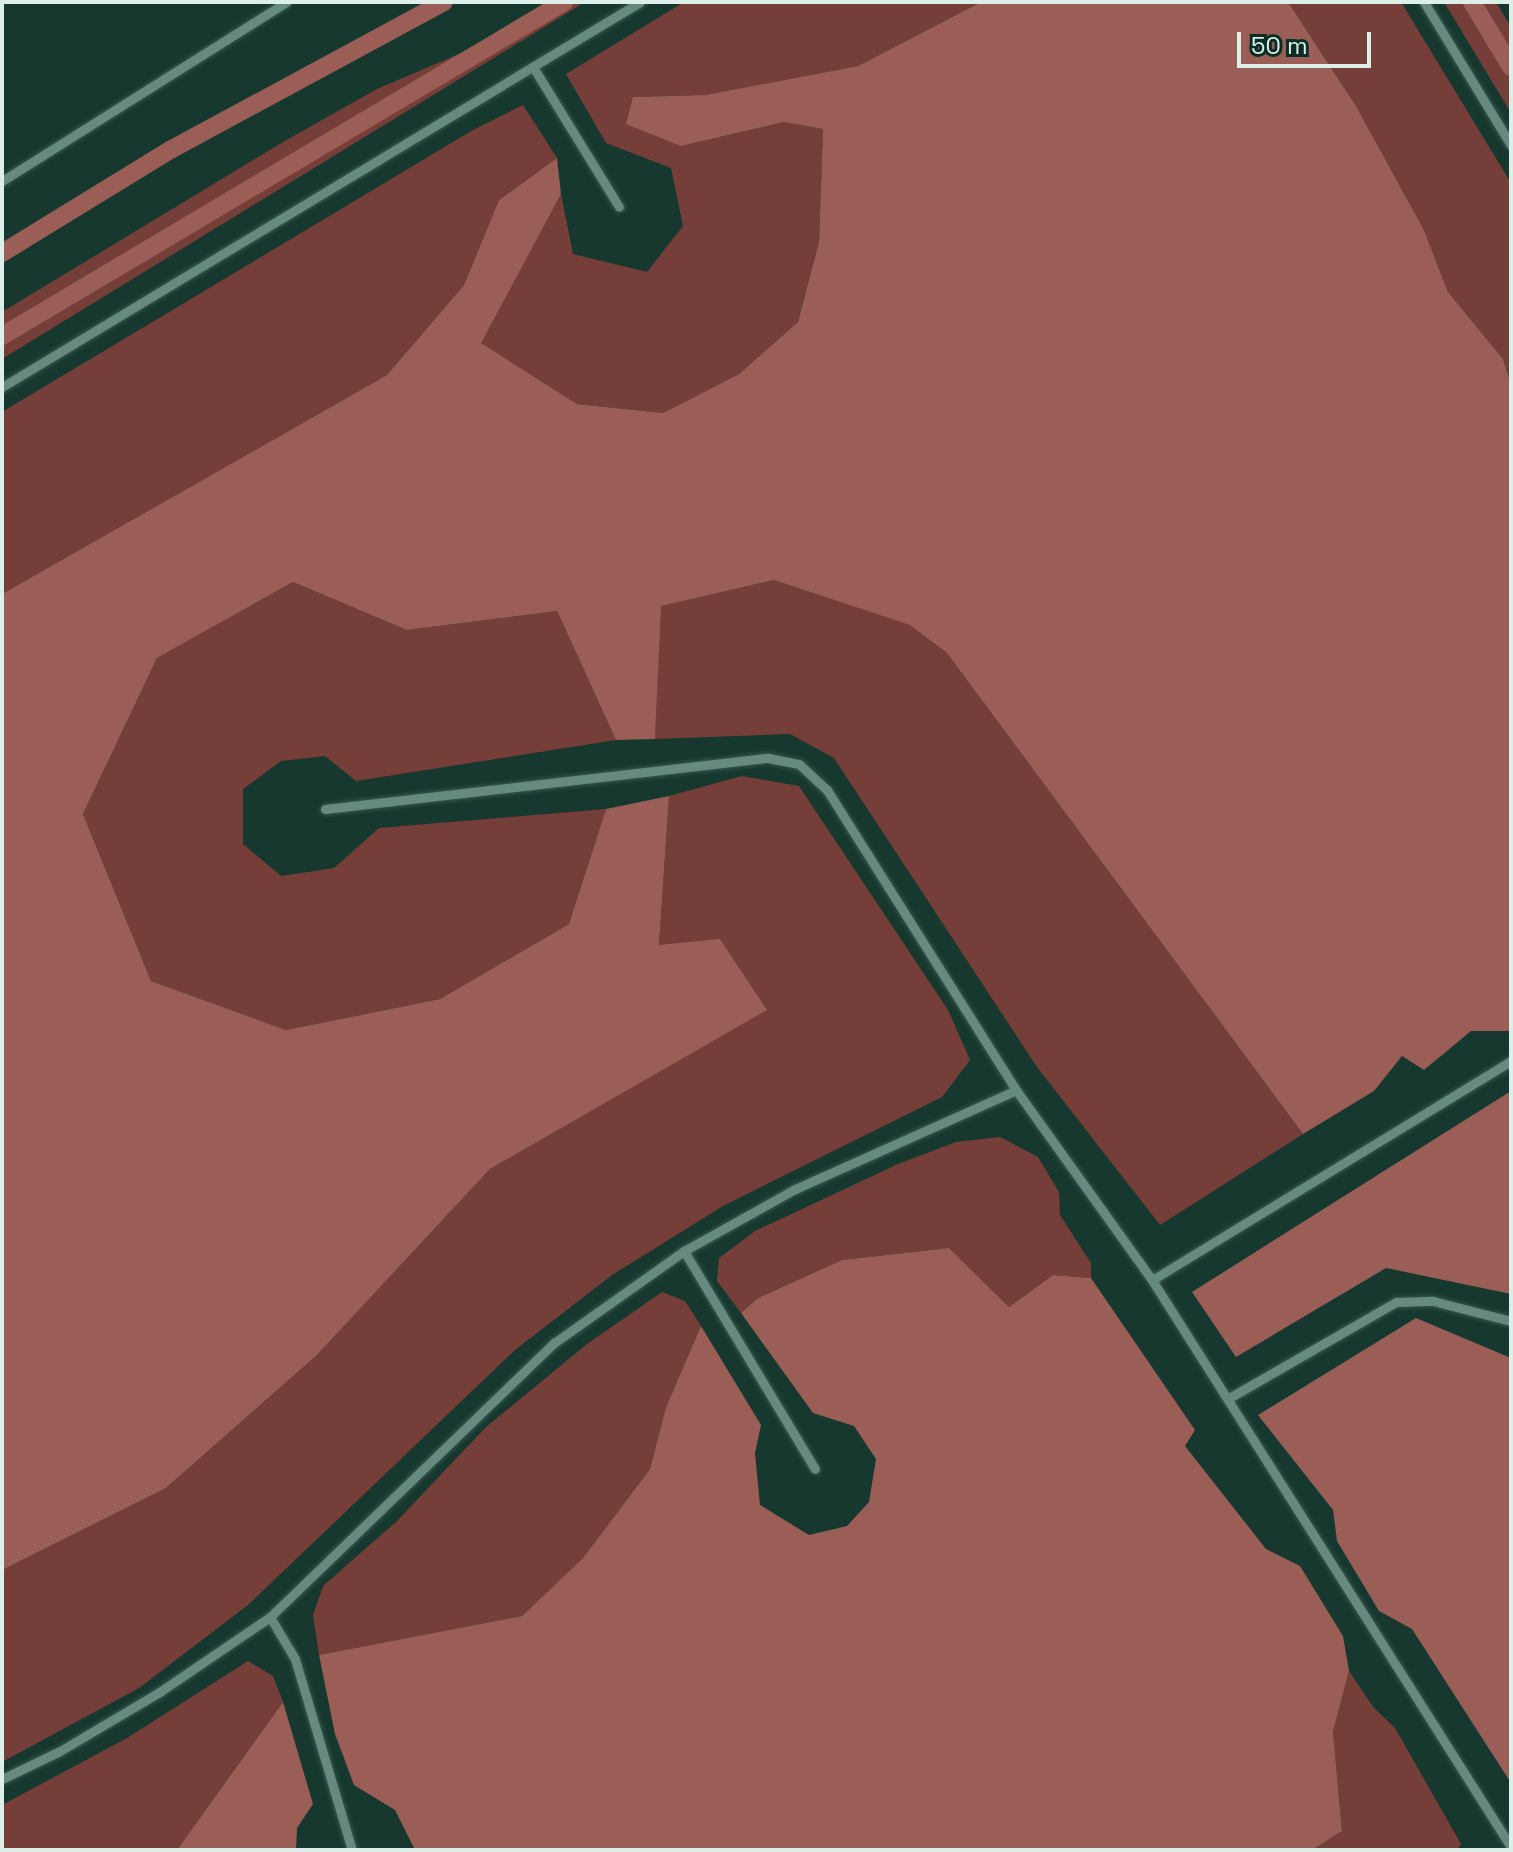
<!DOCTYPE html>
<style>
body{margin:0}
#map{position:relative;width:1513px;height:1852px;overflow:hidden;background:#16382f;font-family:"Space Grotesk",sans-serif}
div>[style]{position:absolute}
.green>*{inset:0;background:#763e38}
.water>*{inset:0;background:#9a5e56}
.canal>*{height:18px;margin:-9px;padding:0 9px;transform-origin:9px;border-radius:9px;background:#9a5e56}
.roads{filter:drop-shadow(0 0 2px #39554e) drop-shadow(0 0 2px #39554e)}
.lane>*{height:9px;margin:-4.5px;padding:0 4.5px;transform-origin:4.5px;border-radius:4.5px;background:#668a80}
span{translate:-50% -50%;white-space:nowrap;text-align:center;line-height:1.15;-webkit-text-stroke:6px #0a2e26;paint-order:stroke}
.frame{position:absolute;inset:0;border:4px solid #dcefe9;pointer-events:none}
.scale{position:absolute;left:1237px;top:32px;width:134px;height:36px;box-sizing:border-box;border:4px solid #dcefe9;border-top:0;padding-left:10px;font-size:24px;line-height:28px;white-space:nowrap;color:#dcefe9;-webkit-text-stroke:6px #0a2e26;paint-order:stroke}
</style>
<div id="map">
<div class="green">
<i style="clip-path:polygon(549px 2px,585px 2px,2px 359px,2px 312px,283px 142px,377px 89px,487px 42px)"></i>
<i style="clip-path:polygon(684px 2px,981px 2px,858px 66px,705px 95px,633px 97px,681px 146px,785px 122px,823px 129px,819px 242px,798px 322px,739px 374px,663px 413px,577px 404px,480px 343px,561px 194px,573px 254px,647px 272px,683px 226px,671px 168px,606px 143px,566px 74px)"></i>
<i style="clip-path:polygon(1288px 2px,1401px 2px,1511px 183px,1511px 384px,1503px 359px,1448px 292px,1424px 230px,1356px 106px)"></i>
<i style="clip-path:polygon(1444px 2px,1496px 2px,1511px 27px,1511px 113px)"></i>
<i style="clip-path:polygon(523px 105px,557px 158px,499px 200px,464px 285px,387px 375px,2px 594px,2px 412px,473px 130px)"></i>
<i style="clip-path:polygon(774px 580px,911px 625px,947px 653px,1303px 1134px,1160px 1225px,1037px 1067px,834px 758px,790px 734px,655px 739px,660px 606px)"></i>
<i style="clip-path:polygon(293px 582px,407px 630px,557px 611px,616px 740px,356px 781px,325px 756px,281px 761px,243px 789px,243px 844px,281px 876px,334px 868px,379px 828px,606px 809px,569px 924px,440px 999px,286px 1030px,151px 981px,83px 814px,157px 658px)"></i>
<i style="clip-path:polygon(742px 776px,799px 786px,948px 1010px,970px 1060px,942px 1097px,723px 1206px,612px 1275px,515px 1350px,248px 1605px,139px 1688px,2px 1762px,2px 1570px,166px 1488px,317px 1355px,490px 1169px,766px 1010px,659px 945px,669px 796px)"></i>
<i style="clip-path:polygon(1000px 1137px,1038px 1157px,1059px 1192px,1060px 1215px,1091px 1263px,1091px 1278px,1053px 1275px,1009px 1307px,949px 1248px,842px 1260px,758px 1298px,741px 1313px,717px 1281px,719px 1258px,755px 1231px,898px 1164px,956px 1142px)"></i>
<i style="clip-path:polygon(662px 1292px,685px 1301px,701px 1326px,666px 1407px,650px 1469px,583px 1558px,522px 1616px,319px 1655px,313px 1615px,323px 1586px,397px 1521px,486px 1427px,587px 1344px)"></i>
<i style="clip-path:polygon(248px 1661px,273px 1676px,283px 1702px,177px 1850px,2px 1850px,2px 1805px,127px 1738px)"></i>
<i style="clip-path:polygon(1349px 1671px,1374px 1708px,1395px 1728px,1461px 1844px,1457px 1850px,1312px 1850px,1342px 1831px,1333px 1732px)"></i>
</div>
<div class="water">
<i style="clip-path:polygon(981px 2px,1288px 2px,1356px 106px,1424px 230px,1448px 292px,1503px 359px,1511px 384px,1511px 1031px,1471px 1031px,1424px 1070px,1402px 1056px,1374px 1091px,1303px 1134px,947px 653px,910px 625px,774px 580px,661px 606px,655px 739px,616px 740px,557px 611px,407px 630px,293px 582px,157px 658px,83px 814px,151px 981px,286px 1030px,440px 999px,569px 924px,606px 809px,669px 796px,659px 945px,720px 939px,767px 1010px,490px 1169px,317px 1355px,166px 1488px,2px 1570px,2px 594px,387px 375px,464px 285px,499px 200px,557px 158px,561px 194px,481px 343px,577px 404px,663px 413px,739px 374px,798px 322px,819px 242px,823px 129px,784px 122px,681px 146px,626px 124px,633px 97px,705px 95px,858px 66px)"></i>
<i style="clip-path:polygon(1511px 1091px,1511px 1294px,1386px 1268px,1236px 1357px,1192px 1292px)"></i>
<i style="clip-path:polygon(949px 1248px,1009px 1307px,1053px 1275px,1091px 1278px,1195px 1430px,1185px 1446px,1266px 1549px,1300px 1566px,1343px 1636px,1349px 1671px,1333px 1732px,1342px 1831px,1312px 1850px,415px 1850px,395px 1810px,354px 1785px,335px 1734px,319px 1655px,522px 1616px,583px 1558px,650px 1469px,666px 1407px,701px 1326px,761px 1425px,755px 1453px,760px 1505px,809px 1535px,847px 1526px,869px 1502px,876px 1459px,854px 1426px,813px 1413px,741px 1313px,758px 1298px,842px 1260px)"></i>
<i style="clip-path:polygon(1416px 1318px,1511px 1358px,1511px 1783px,1412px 1629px,1379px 1611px,1337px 1541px,1333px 1510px,1258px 1415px)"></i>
<i style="clip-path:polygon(283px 1702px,313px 1804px,297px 1828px,296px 1850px,177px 1850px)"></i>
</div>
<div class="canal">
<i style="left:1472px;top:2px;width:76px;rotate:59deg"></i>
<i style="left:2px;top:253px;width:199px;rotate:-31.5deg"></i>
<i style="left:172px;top:149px;width:309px;rotate:-28.4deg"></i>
<i style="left:2px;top:336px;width:654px;rotate:-30.72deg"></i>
</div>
<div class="roads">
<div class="lane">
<i style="left:1424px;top:2px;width:167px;rotate:58.7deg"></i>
<i style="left:533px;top:67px;width:164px;rotate:58.4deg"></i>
<i style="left:2px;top:181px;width:336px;rotate:-32.2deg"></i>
<i style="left:2px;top:387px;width:745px;rotate:-31.11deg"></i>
<i style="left:325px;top:809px;width:446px;rotate:-6.6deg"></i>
<i style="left:768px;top:758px;width:32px;rotate:11deg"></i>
<i style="left:799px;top:764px;width:38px;rotate:43deg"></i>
<i style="left:827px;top:790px;width:355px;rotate:57.8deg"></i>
<i style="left:1016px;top:1090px;width:234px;rotate:54.4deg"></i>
<i style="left:1152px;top:1280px;width:671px;rotate:57.66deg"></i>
<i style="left:684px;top:1251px;width:254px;rotate:59deg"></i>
<i style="left:1152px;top:1280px;width:421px;rotate:-31.4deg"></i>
<i style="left:1229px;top:1398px;width:193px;rotate:-29.9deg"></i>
<i style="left:1396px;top:1302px;width:37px;rotate:-2deg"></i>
<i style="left:1433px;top:1301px;width:81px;rotate:14.4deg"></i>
<i style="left:270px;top:1617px;width:49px;rotate:59.2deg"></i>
<i style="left:295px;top:1659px;width:199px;rotate:73.4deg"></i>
<i style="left:2px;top:1779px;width:64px;rotate:-25.8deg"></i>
<i style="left:60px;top:1751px;width:117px;rotate:-30.7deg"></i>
<i style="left:161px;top:1691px;width:132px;rotate:-34.2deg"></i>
<i style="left:270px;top:1617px;width:395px;rotate:-44deg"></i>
<i style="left:554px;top:1343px;width:159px;rotate:-35.3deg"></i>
<i style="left:684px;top:1251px;width:127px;rotate:-29.2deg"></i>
<i style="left:795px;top:1189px;width:242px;rotate:-24.1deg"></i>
</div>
</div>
<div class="frame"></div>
<div class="scale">50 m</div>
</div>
